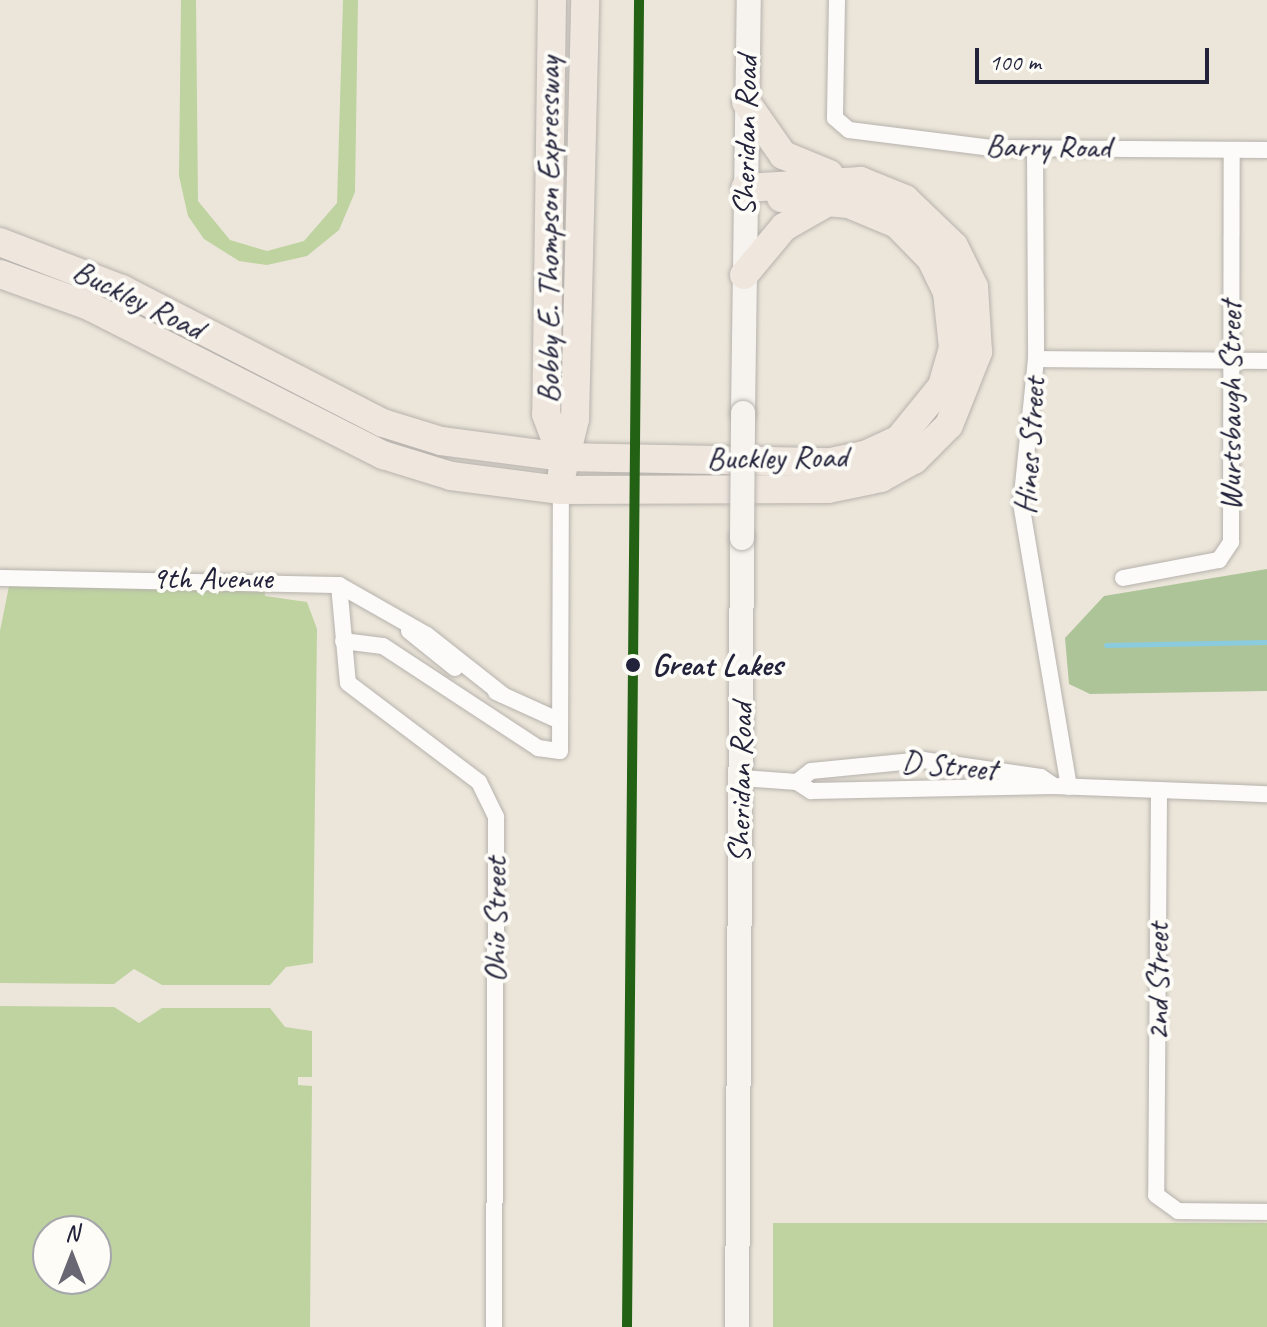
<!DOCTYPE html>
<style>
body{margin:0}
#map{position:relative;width:1267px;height:1327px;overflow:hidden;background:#ece6da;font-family:Caveat,sans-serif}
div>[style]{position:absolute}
.green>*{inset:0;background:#bed3a0;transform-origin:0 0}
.forest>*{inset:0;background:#adc498}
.stream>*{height:5px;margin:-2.5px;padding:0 2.5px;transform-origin:2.5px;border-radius:2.5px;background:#8bcbde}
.roads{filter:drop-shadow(0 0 2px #b6b2ad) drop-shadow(0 0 2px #b6b2ad)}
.minor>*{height:16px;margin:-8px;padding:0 8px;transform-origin:8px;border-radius:8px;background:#fcfbf9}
.secondary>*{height:24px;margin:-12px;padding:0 12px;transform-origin:12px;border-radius:12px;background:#f6f3ef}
.trunk>*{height:28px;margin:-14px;padding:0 14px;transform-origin:14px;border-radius:14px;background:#efe6de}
.bridges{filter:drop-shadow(0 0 2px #b6b2ad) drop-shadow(0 0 2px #b6b2ad)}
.secondary-bridge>*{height:24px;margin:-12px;padding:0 12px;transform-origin:12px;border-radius:12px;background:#f6f3ef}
.rail-1>*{height:10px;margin:-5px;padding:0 5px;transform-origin:5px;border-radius:5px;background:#236214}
.dots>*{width:22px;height:22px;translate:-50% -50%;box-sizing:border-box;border:4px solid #fdfcf7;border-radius:50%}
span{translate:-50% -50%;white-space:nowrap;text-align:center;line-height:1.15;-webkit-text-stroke:8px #fdfcf7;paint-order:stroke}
.street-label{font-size:32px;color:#22223b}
.stop-label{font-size:32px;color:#22223b;font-weight:700}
.left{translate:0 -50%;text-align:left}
.north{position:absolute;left:32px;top:1215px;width:80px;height:80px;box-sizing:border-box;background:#fdfcf7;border:2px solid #a5a5ac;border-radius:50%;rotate:0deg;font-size:22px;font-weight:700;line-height:32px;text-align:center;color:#22223b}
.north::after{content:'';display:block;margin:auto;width:28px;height:36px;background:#696773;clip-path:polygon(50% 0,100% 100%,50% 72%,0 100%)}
.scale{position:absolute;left:975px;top:48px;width:234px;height:36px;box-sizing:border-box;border:4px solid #22223b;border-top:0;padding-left:10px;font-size:24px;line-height:28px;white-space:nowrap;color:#22223b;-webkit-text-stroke:6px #fdfcf7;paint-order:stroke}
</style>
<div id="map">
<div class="green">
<i style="clip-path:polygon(181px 0,196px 0,198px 201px,230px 240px,267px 251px,304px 241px,337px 203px,343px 0,358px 0,355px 192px,339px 230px,307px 256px,267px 265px,239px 261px,204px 239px,188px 216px,179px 176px)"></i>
<i style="clip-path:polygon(9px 586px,264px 588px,265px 596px,307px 602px,317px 629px,313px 963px,286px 967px,270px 985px,162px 985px,134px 969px,114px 984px,0 983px,0 631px)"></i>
<i style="clip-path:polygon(evenodd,0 1006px,114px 1007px,139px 1023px,162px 1008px,270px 1008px,285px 1027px,312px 1031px,312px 1077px,298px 1077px,298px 1085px,312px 1086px,310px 1327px,0 1327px,0 1006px,48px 1231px,96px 1231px,96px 1279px,48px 1279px,48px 1231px)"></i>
<i style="left:773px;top:1223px;width:494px;height:104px"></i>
</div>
<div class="forest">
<i style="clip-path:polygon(1267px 569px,1267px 691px,1090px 694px,1069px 684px,1065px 638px,1104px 596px)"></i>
</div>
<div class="stream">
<i style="left:1106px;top:645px;width:161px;rotate:-1.1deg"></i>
</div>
<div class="roads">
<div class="minor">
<i style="left:837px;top:0;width:118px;rotate:91deg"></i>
<i style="left:835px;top:118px;width:18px;rotate:41deg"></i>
<i style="left:849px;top:130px;width:144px;rotate:7.2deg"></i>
<i style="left:992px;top:148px;width:275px;rotate:0.4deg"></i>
<i style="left:1035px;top:148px;width:211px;rotate:89.7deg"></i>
<i style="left:1036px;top:359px;width:145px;rotate:95.9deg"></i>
<i style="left:1021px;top:503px;width:288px;rotate:80.4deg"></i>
<i style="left:1036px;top:359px;width:231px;rotate:0.5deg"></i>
<i style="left:0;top:578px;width:339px;rotate:1.2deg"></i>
<i style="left:339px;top:585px;width:101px;rotate:29.6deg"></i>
<i style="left:427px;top:635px;width:97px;rotate:38.3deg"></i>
<i style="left:1123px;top:578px;width:98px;rotate:-10.6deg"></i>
<i style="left:1219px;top:560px;width:22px;rotate:-56deg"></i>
<i style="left:1231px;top:542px;width:392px;rotate:-89.9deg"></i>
<i style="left:339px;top:585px;width:98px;rotate:84.8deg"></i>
<i style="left:348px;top:683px;width:164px;rotate:37.1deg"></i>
<i style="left:479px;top:782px;width:39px;rotate:64deg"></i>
<i style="left:496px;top:817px;width:510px;rotate:90.22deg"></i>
<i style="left:409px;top:631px;width:59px;rotate:38.8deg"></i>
<i style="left:343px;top:641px;width:40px;rotate:7.1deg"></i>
<i style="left:383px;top:646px;width:186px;rotate:33.3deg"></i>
<i style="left:538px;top:748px;width:22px;rotate:8deg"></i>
<i style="left:560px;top:751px;width:261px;rotate:-89.8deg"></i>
<i style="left:496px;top:692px;width:70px;rotate:24.4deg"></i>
<i style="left:742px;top:778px;width:55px;rotate:4.2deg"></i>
<i style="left:797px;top:782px;width:17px;rotate:33deg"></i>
<i style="left:811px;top:791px;width:243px;rotate:-1.2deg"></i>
<i style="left:797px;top:782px;width:18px;rotate:-38deg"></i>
<i style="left:811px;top:771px;width:113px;rotate:-5.6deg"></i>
<i style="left:923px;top:760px;width:119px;rotate:8.2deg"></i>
<i style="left:1041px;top:777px;width:16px;rotate:35deg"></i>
<i style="left:1054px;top:786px;width:213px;rotate:2.2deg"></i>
<i style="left:1159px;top:794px;width:401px;rotate:90.4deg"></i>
<i style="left:1156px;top:1195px;width:27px;rotate:36deg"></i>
<i style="left:1178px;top:1211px;width:89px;rotate:0.6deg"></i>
</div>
<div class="secondary">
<i style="left:743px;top:413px;width:413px;rotate:-89.2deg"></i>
<i style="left:737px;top:1327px;width:789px;rotate:-89.64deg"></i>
</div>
<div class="trunk">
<i style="left:552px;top:0;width:414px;rotate:90.8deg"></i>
<i style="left:546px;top:414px;width:46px;rotate:69.6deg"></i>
<i style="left:746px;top:102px;width:65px;rotate:55.1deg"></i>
<i style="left:783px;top:155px;width:50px;rotate:22.4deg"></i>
<i style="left:0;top:242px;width:131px;rotate:21.1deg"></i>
<i style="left:122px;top:289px;width:293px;rotate:27.2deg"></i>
<i style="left:383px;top:423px;width:61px;rotate:17.2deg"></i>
<i style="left:441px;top:441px;width:122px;rotate:7.5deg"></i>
<i style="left:562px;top:457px;width:269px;rotate:1.1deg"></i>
<i style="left:831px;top:462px;width:35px;rotate:-12deg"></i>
<i style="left:865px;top:455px;width:38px;rotate:-25deg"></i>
<i style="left:899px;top:439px;width:68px;rotate:-50.9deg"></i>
<i style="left:942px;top:386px;width:40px;rotate:-74deg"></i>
<i style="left:953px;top:348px;width:56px;rotate:-96.1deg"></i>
<i style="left:947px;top:292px;width:37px;rotate:-116deg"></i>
<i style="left:931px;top:259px;width:49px;rotate:-134.2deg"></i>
<i style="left:897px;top:224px;width:52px;rotate:-157.4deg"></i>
<i style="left:849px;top:204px;width:68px;rotate:-175deg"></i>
<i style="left:0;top:274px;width:95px;rotate:19.8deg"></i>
<i style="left:89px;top:306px;width:330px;rotate:26.9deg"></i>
<i style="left:383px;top:455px;width:71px;rotate:17.2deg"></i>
<i style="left:451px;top:476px;width:111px;rotate:7.3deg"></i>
<i style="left:561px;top:490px;width:267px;rotate:-0.2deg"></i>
<i style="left:828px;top:489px;width:54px;rotate:-11.7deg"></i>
<i style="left:881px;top:478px;width:38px;rotate:-29deg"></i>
<i style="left:914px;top:460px;width:49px;rotate:-45deg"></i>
<i style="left:949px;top:425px;width:79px;rotate:-68.3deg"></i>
<i style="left:978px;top:352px;width:65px;rotate:-93.5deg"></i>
<i style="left:974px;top:287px;width:46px;rotate:-116deg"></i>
<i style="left:954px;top:246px;width:68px;rotate:-136.2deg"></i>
<i style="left:905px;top:199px;width:48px;rotate:-157.8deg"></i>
<i style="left:861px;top:181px;width:116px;rotate:176.5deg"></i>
<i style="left:744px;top:275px;width:62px;rotate:-50.2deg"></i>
<i style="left:784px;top:227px;width:51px;rotate:-29.6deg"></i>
<i style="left:562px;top:473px;width:56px;rotate:-76.5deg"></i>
<i style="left:575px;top:419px;width:419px;rotate:-88.6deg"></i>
</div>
</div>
<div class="bridges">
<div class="secondary-bridge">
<i style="left:742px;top:538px;width:125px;rotate:-89.5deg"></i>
</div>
</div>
<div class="rail-1">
<i style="left:627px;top:1327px;width:1327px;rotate:-89.48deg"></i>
</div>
<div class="dots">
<i style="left:633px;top:665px;background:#22223b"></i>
</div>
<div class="street-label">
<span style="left:746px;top:136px;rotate:-89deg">Sheridan Road</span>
<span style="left:1048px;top:147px;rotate:1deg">Barry Road</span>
<span style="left:549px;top:230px;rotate:-90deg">Bobby E. Thompson Expressway</span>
<span style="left:138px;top:300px;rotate:26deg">Buckley Road</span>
<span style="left:1231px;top:406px;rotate:-90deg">Wurtsbaugh Street</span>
<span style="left:1030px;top:446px;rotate:-86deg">Hines Street</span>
<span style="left:777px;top:458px;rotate:-1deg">Buckley Road</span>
<span style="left:212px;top:578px">9th Avenue</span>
<span style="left:949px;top:766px;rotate:5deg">D Street</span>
<span style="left:741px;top:783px;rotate:-89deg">Sheridan Road</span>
<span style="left:496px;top:920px;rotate:-90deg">Ohio Street</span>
<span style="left:1158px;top:982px;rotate:-90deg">2nd Street</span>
</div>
<div class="stop-label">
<span class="left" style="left:652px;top:665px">Great Lakes</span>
</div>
<div class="north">N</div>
<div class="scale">100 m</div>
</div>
